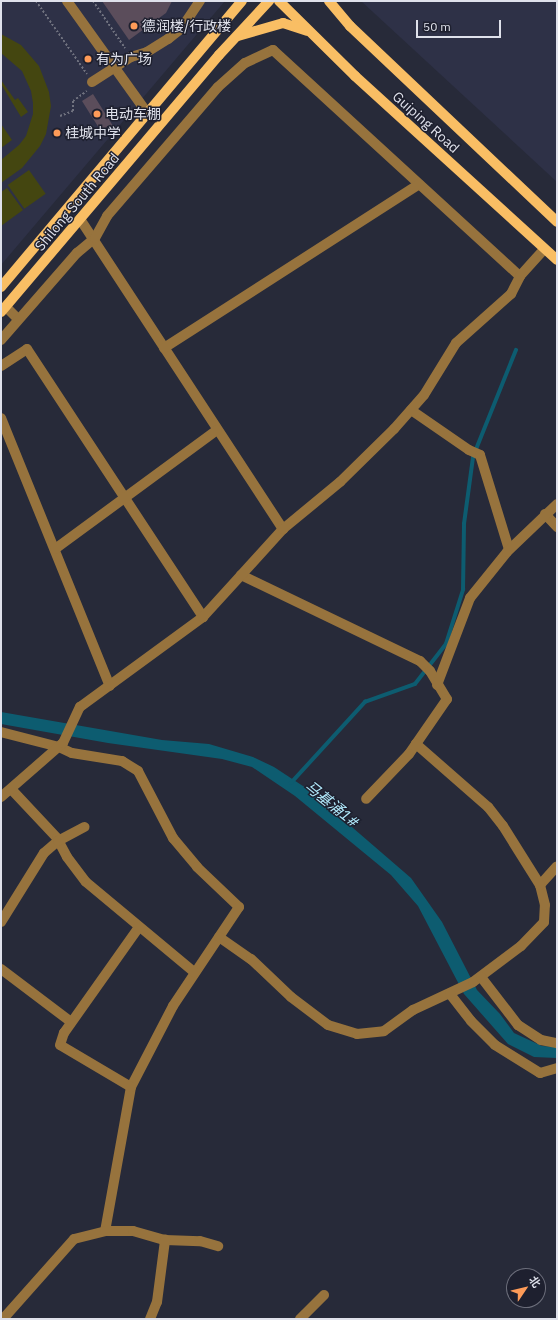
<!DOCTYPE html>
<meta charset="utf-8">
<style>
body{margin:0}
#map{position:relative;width:558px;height:1320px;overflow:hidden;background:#272a39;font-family:"IBM Plex Sans","Noto Sans SC",sans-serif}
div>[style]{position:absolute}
.built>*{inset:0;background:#2e3147}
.green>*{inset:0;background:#444610;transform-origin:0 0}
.water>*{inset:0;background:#0d5c70}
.stream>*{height:3.5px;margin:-1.75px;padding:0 1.75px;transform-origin:1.75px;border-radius:1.75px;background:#0d5c70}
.building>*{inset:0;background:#5b4d5b;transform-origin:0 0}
.path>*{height:2px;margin-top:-1px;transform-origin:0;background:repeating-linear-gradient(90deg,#70727f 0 2px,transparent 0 4px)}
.minor>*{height:10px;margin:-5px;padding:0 5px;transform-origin:5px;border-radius:5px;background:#97733d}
.major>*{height:10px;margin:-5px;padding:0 5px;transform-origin:5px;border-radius:5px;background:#f9be64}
.dots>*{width:11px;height:11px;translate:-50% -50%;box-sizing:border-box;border:2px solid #1e202f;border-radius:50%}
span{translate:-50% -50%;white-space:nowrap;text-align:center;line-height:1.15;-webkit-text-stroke:3px #1e202f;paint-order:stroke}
.poi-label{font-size:14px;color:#dfe1eb}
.left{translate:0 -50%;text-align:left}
.street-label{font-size:14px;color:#dfe1eb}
.water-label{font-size:15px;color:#b3ecfe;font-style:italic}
.frame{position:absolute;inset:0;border:2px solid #dfe1eb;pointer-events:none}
.north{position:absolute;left:506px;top:1268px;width:40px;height:40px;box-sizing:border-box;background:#1e202f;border:1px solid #6b6d7a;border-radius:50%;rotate:55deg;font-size:11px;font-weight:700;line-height:16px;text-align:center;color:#dfe1eb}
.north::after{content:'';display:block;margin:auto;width:14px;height:18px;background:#fe9b58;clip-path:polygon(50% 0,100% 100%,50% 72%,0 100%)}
.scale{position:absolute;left:416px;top:20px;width:85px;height:18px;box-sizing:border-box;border:2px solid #dfe1eb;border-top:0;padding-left:5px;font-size:12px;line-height:14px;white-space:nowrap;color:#dfe1eb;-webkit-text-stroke:3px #1e202f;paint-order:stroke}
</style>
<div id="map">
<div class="built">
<i style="clip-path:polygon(1px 1px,225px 1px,1px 265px)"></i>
<i style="clip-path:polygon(361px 1px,557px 1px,557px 182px)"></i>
</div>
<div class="green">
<i style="clip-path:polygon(1px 34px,21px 45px,39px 66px,49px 92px,51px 106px,46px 134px,40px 146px,22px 168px,1px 183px,1px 160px,19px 145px,26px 136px,33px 114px,33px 103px,31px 91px,22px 71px,1px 53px)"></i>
<i style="clip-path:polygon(1px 80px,15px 100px,18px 98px,28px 112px,21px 117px,1px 84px)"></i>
<i style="clip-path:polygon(1px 124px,12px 140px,1px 148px)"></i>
<i style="left:29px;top:170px;width:29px;height:26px;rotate:55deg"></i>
<i style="clip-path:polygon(7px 188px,23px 210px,1px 226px,1px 192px)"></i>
</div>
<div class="water">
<i style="clip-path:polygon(1px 712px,162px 740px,209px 744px,253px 757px,274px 767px,309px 790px,411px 878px,442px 922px,477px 990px,500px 1014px,514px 1033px,542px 1046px,557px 1047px,557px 1058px,534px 1057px,508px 1044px,464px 994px,418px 906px,391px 875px,295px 796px,252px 767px,222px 759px,108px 743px,1px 724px)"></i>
</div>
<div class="stream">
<i style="left:291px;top:783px;width:110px;rotate:-47.6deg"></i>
<i style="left:365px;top:702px;width:53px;rotate:-19.8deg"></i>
<i style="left:415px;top:684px;width:51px;rotate:-52.2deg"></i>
<i style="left:446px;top:644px;width:57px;rotate:-72.5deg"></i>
<i style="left:463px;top:590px;width:66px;rotate:-89.1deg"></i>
<i style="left:464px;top:524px;width:68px;rotate:-82.3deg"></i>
<i style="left:473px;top:457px;width:115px;rotate:-68.1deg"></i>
</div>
<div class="building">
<i style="clip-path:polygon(102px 1px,172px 1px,166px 13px,129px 40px)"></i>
<i style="left:93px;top:94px;width:38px;height:13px;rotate:58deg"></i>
</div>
<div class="path">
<i style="left:36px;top:1px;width:89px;rotate:55.1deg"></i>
<i style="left:93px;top:1px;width:57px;rotate:55.8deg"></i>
<i style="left:60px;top:116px;width:14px;rotate:-21deg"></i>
<i style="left:73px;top:111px;width:10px;rotate:-90deg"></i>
<i style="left:73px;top:101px;width:17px;rotate:-36deg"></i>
</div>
<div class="minor">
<i style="left:67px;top:1px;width:139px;rotate:54.4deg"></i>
<i style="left:92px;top:82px;width:46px;rotate:-32.7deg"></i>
<i style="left:131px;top:57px;width:17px;rotate:-17deg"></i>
<i style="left:147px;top:52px;width:25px;rotate:-32deg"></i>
<i style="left:168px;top:39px;width:16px;rotate:-38deg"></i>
<i style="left:181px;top:29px;width:34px;rotate:-56deg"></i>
<i style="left:80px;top:219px;width:371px;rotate:56.8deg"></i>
<i style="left:6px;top:307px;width:17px;rotate:45deg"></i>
<i style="left:1px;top:340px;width:116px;rotate:-48.9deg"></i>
<i style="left:77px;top:253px;width:23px;rotate:-40deg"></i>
<i style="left:95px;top:238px;width:25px;rotate:-61deg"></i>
<i style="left:107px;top:216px;width:170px;rotate:-49.3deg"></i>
<i style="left:218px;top:87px;width:36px;rotate:-42deg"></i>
<i style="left:245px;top:63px;width:31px;rotate:-25deg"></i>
<i style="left:273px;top:50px;width:335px;rotate:42.5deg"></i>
<i style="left:164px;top:348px;width:303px;rotate:-32.7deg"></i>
<i style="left:1px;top:366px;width:31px;rotate:-33deg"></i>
<i style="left:27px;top:349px;width:321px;rotate:56.7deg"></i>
<i style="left:411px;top:410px;width:70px;rotate:34.6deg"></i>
<i style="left:469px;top:450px;width:12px;rotate:24deg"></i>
<i style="left:480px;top:455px;width:98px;rotate:72.9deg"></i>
<i style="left:1px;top:418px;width:289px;rotate:67.9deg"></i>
<i style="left:545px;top:514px;width:18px;rotate:47deg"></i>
<i style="left:55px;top:549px;width:201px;rotate:-36.3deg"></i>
<i style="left:241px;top:575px;width:199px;rotate:25.7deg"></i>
<i style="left:420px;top:661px;width:14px;rotate:45deg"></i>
<i style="left:430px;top:671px;width:33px;rotate:59deg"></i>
<i style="left:447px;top:699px;width:67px;rotate:124.6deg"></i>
<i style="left:409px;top:754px;width:62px;rotate:133.7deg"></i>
<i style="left:437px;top:685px;width:93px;rotate:-69.2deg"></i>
<i style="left:470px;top:598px;width:59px;rotate:-51.2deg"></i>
<i style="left:507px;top:552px;width:69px;rotate:-43.8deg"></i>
<i style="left:1px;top:732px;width:60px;rotate:14.5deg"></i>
<i style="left:59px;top:747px;width:14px;rotate:25deg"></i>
<i style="left:72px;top:753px;width:51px;rotate:9.1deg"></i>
<i style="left:122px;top:761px;width:19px;rotate:32deg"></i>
<i style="left:138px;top:771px;width:76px;rotate:62.4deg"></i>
<i style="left:173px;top:838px;width:38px;rotate:50deg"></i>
<i style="left:197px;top:867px;width:58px;rotate:43.6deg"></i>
<i style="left:239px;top:907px;width:119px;rotate:123.7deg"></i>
<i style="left:173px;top:1006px;width:91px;rotate:117.4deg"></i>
<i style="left:131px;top:1087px;width:146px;rotate:100.2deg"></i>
<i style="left:12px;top:790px;width:66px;rotate:46.8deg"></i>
<i style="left:57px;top:838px;width:21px;rotate:62deg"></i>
<i style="left:67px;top:857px;width:31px;rotate:53deg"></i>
<i style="left:86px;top:882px;width:141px;rotate:39.8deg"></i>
<i style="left:1px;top:797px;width:82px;rotate:-41.1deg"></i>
<i style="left:63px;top:743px;width:40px;rotate:-65deg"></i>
<i style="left:80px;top:707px;width:152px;rotate:-36.2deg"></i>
<i style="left:203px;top:617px;width:119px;rotate:-47.7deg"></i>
<i style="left:283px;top:529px;width:74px;rotate:-39.5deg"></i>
<i style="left:340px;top:482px;width:76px;rotate:-44.5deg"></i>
<i style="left:394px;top:429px;width:45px;rotate:-48.6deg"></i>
<i style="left:424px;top:395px;width:61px;rotate:-58.4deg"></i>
<i style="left:456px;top:343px;width:74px;rotate:-41.7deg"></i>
<i style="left:511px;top:294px;width:20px;rotate:-63deg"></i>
<i style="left:520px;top:276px;width:36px;rotate:-48deg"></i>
<i style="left:540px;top:885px;width:25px;rotate:-48deg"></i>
<i style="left:1px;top:922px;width:81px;rotate:-58.1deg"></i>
<i style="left:44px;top:853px;width:18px;rotate:-41deg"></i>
<i style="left:58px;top:841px;width:30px;rotate:-28deg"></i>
<i style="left:219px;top:937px;width:39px;rotate:35deg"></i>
<i style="left:251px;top:959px;width:55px;rotate:43.5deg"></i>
<i style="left:291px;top:997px;width:46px;rotate:37.1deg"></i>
<i style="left:328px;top:1025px;width:30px;rotate:17deg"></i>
<i style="left:357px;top:1034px;width:27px;rotate:-6deg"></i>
<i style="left:384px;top:1031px;width:36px;rotate:-36deg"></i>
<i style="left:413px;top:1010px;width:66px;rotate:-25deg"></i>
<i style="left:473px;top:982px;width:60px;rotate:-36.9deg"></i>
<i style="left:521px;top:946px;width:33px;rotate:-46deg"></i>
<i style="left:544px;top:922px;width:17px;rotate:-87deg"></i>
<i style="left:545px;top:905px;width:21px;rotate:-104deg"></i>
<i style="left:540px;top:885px;width:70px;rotate:-122.1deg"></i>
<i style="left:503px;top:826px;width:24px;rotate:-128deg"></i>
<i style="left:488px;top:807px;width:96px;rotate:-138.8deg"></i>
<i style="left:1px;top:969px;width:88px;rotate:37.1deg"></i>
<i style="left:481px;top:977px;width:61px;rotate:52.4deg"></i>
<i style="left:518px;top:1025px;width:27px;rotate:33deg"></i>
<i style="left:541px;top:1040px;width:16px;rotate:11deg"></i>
<i style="left:450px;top:994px;width:34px;rotate:52deg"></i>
<i style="left:471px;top:1021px;width:34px;rotate:45deg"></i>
<i style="left:495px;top:1045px;width:53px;rotate:31.9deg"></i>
<i style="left:540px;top:1073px;width:18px;rotate:-16deg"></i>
<i style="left:131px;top:1087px;width:82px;rotate:-149.4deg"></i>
<i style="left:60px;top:1045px;width:13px;rotate:-72deg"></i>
<i style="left:64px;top:1033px;width:130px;rotate:-54.7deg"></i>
<i style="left:3px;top:1319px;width:107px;rotate:-48.4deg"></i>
<i style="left:74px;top:1239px;width:32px;rotate:-14deg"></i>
<i style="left:105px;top:1231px;width:28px"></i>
<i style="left:133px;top:1231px;width:33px;rotate:16deg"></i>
<i style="left:165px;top:1240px;width:35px;rotate:2deg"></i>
<i style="left:200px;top:1241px;width:19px;rotate:16deg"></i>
<i style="left:150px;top:1319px;width:18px;rotate:-68deg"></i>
<i style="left:157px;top:1302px;width:63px;rotate:-82.6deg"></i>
<i style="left:300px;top:1319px;width:34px;rotate:-45deg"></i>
</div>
<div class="major">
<i style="left:279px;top:1px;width:107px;rotate:44.6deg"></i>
<i style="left:355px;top:76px;width:273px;rotate:42.3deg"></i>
<i style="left:329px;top:1px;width:33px;rotate:50deg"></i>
<i style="left:350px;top:26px;width:285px;rotate:43.4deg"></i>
<i style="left:238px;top:36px;width:47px;rotate:-16.1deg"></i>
<i style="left:283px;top:23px;width:25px;rotate:18deg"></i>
<i style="left:1px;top:287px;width:374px;rotate:-49.9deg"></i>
<i style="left:1px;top:312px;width:337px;rotate:-49.7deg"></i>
<i style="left:219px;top:55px;width:74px;rotate:-47.2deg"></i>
</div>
<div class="dots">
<i style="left:134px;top:26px;background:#fe9b58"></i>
<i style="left:88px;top:59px;background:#fe9b58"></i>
<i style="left:97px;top:114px;background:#fe9b58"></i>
<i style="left:57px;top:133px;background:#fe9b58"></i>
</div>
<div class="poi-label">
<span class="left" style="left:142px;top:26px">德润楼/行政楼</span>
<span class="left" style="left:96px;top:59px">有为广场</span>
<span class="left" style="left:105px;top:114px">电动车棚</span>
<span class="left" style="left:65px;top:133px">桂城中学</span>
</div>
<div class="street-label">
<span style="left:426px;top:122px;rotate:42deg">Guiping Road</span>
<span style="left:77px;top:202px;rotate:-50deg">Shilong South Road</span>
</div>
<div class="water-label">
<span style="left:332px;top:804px;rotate:39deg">马基涌1#</span>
</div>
<div class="frame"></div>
<div class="north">北</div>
<div class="scale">50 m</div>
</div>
